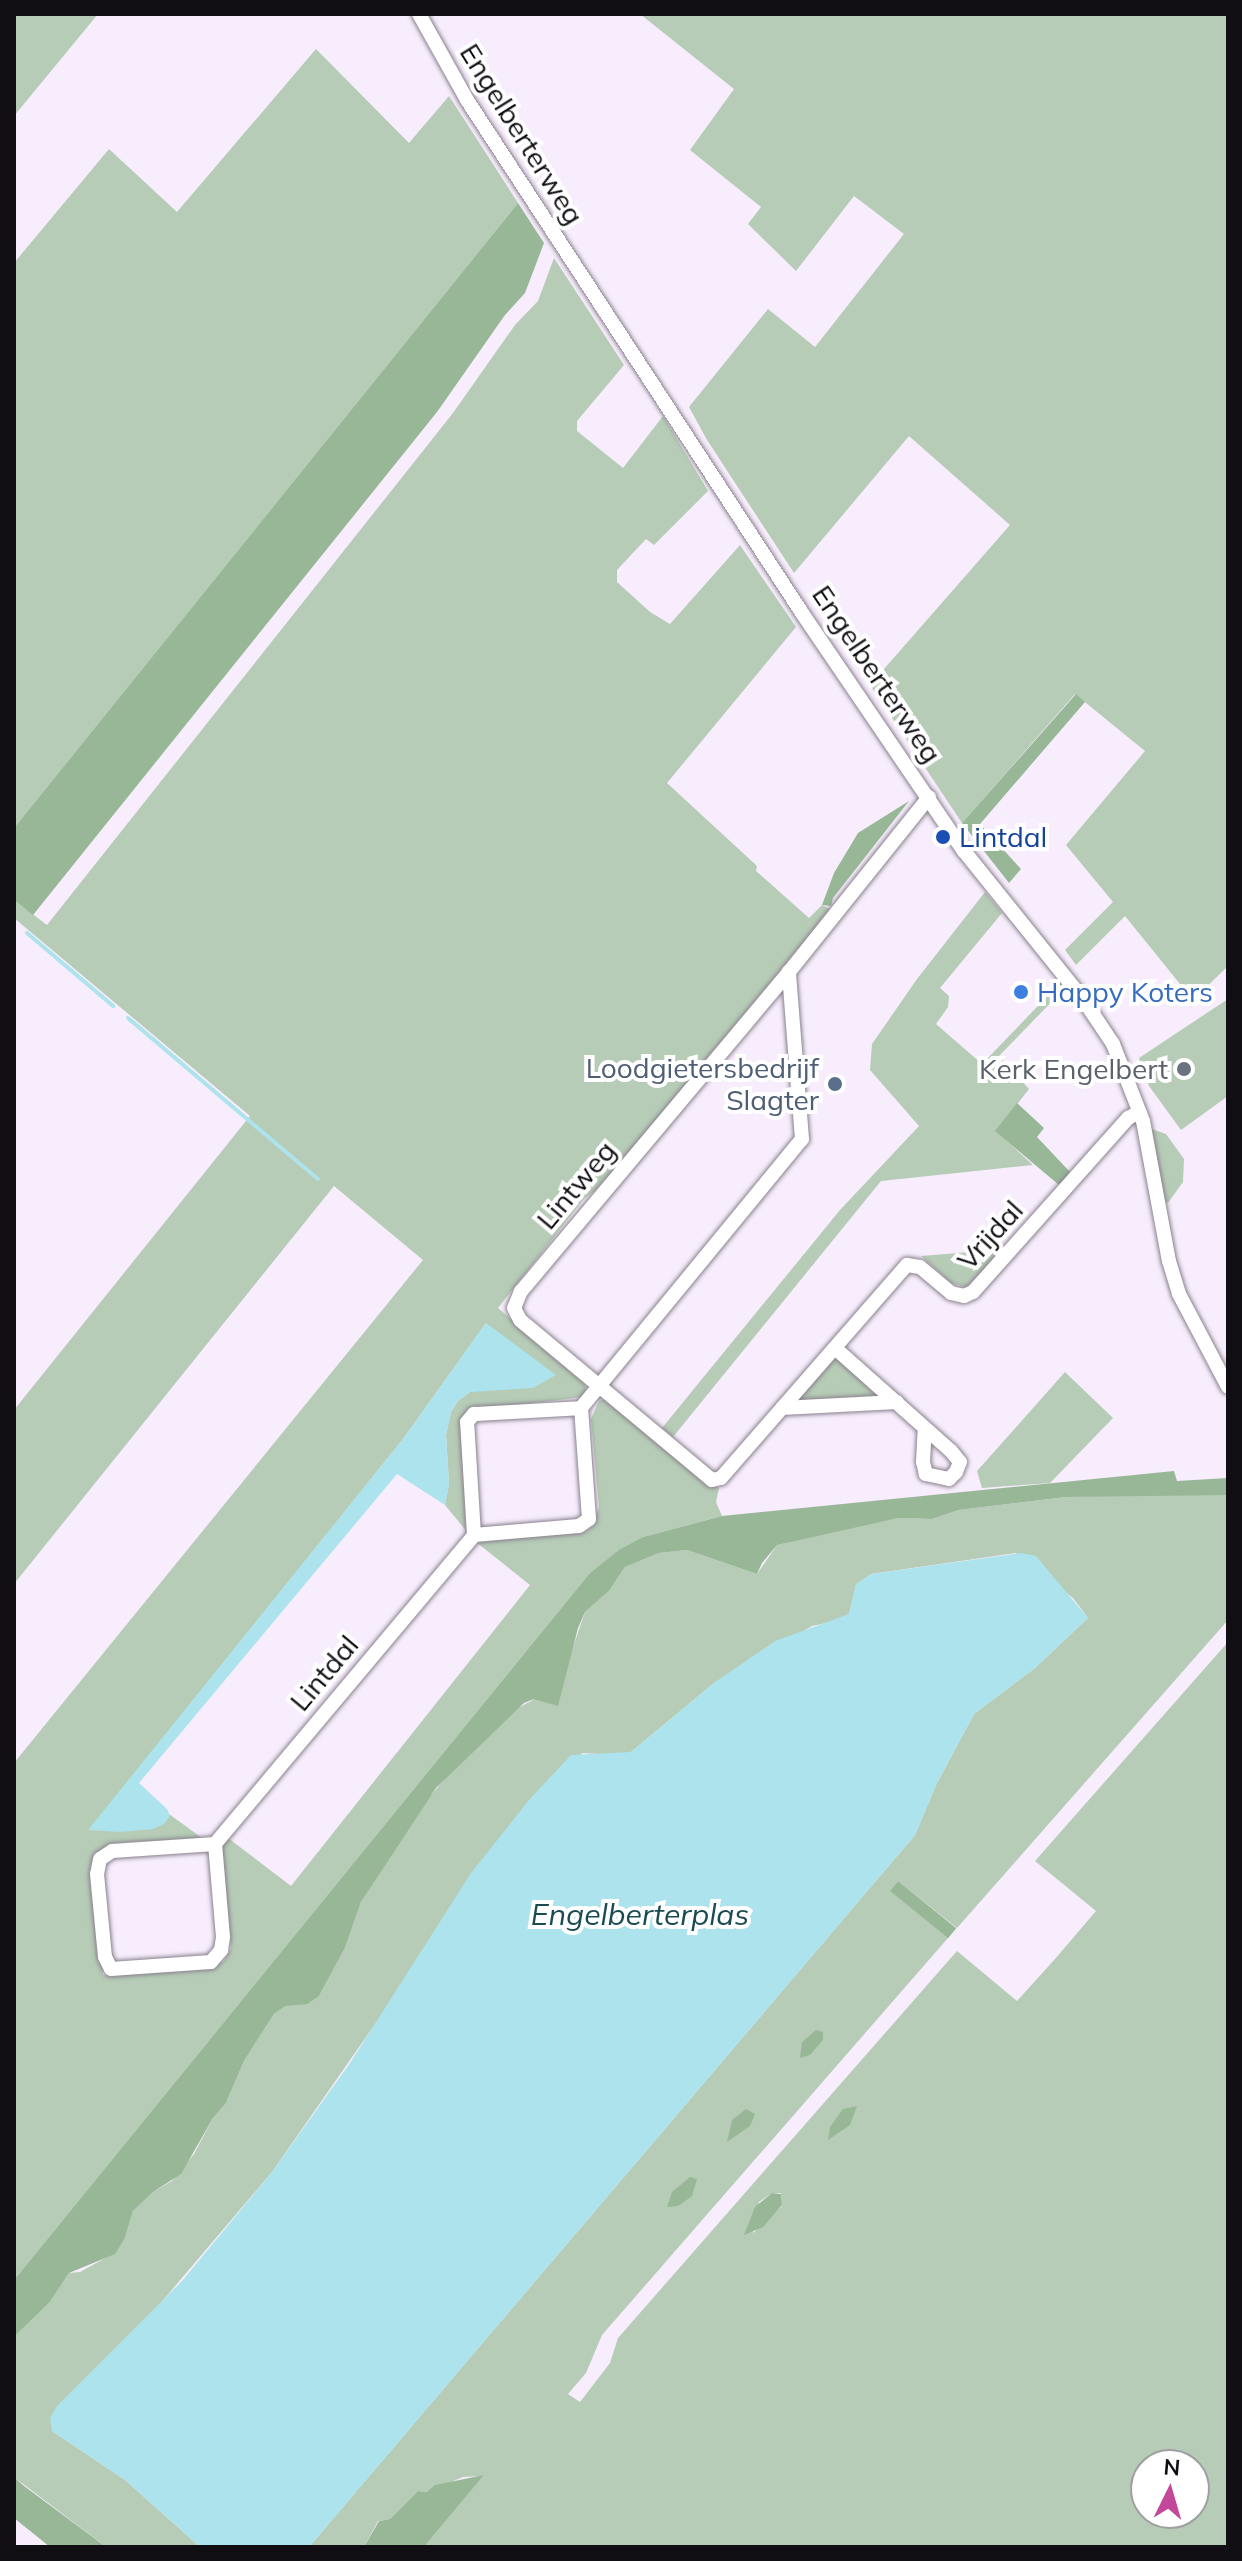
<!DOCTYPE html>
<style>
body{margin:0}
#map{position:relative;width:1242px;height:2561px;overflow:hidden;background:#f7edfc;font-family:Mulish,sans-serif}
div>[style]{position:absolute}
.green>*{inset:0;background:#b6ccb6}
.forest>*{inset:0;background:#97b797;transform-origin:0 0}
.water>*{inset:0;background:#ace3ec}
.stream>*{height:4px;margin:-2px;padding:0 2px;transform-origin:2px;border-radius:2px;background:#ace3ec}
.roads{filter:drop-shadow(0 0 2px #8a818e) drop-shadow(0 0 2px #8a818e)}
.minor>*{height:14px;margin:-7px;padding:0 7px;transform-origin:7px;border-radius:7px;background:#fff}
.dots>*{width:22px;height:22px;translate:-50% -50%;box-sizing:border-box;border:4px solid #fff;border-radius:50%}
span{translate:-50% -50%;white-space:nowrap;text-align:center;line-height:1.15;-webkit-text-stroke:8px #fff;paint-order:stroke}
.street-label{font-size:28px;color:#110e13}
.transit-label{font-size:28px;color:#164399}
.left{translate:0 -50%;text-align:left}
.shop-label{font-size:28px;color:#366cbe}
.service-label{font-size:28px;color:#4e5e75}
.right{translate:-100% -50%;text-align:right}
.worship-label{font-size:28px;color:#5b616d}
.water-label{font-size:30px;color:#1b4b52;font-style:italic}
.frame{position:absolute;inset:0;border:16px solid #110e13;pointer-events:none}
.north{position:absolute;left:1130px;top:2449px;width:80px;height:80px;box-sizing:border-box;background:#fff;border:2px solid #a09fa1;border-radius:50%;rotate:5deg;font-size:22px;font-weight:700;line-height:32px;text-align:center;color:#110e13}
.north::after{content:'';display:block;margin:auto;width:28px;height:36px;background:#c3489a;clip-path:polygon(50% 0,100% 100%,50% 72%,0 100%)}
</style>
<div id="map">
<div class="green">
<i style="clip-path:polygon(14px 14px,98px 14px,14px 116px)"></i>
<i style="clip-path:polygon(640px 14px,1228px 14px,1228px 966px,1193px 1000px,1125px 916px,1076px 965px,1065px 950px,1113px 902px,1066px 845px,1145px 751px,1075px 694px,962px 823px,870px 685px,1010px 525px,909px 436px,794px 573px,707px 440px,689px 407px,768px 309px,815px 347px,904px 234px,854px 196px,796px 271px,748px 224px,761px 207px,690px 150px,734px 89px)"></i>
<i style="clip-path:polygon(316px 49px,409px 143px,449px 96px,518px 203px,14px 828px,14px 263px,109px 149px,177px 212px)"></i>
<i style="clip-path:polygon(554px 258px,624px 365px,577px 421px,577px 431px,623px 468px,663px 416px,708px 491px,654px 545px,646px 539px,617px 570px,617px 582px,650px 612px,670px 624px,740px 545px,796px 627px,667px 783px,757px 866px,756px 871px,809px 918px,822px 905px,830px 909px,773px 985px,597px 1189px,584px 1199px,498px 1308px,584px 1381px,586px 1391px,583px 1397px,474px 1410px,468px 1533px,445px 1505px,449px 1484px,446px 1435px,451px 1412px,458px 1401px,470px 1392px,479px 1390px,486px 1323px,403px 1439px,89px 1830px,153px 1829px,169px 1814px,202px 1838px,113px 1843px,98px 1853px,94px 1864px,103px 1975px,223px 1962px,231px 1949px,222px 1845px,228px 1838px,291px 1886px,530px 1585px,476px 1542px,585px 1532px,592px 1527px,599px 1507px,591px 1419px,599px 1401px,608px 1398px,709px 1484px,719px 1488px,716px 1502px,722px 1516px,643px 1537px,589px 1574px,14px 2280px,14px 1763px,423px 1260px,334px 1186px,14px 1584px,14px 1410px,250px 1116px,14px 918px,14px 900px,47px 925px,453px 413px,515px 325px,538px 301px)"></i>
<i style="clip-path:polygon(985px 892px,1002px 913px,940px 988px,949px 996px,948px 1007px,936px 1024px,982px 1064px,1062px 981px,1066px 987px,999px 1056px,1029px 1089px,996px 1131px,1033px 1165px,881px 1181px,673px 1437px,662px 1428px,840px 1210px,919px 1126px,870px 1070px,872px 1044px,917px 979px)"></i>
<i style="clip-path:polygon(1228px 999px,1228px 1096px,1181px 1130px,1149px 1086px,1139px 1058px)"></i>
<i style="clip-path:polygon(1152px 1129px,1166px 1134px,1184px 1159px,1183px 1182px,1168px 1203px,1164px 1201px)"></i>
<i style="clip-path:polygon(1007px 1249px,966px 1287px,951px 1283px,921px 1256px)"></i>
<i style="clip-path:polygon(836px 1356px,877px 1396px,797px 1400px)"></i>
<i style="clip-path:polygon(1065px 1372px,1113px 1418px,1050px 1483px,982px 1488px,977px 1471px)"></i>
<i style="clip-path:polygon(evenodd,1182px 1493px,1228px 1495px,1228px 1620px,957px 1928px,898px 1881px,890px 1891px,948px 1938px,602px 2335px,586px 2373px,568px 2394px,580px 2402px,610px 2363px,618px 2338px,957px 1951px,1017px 2001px,1055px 1959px,1096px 1911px,1035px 1861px,1228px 1642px,1228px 2547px,424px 2547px,483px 2476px,463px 2477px,427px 2492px,418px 2491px,390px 2519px,378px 2521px,364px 2547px,309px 2547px,915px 1835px,936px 1785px,974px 1714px,1035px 1668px,1088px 1618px,1073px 1598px,1016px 1553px,871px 1574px,856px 1585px,849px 1614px,836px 1621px,812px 1626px,714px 1683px,631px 1752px,617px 1755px,582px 1753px,387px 2007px,272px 2172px,52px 2431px,125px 2480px,200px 2547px,106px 2547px,14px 2477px,14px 2337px,50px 2302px,69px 2273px,80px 2272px,109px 2256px,125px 2238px,133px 2211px,153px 2192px,172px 2181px,194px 2154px,213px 2118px,226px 2103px,244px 2061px,274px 2014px,284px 2006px,319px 1996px,345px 1948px,361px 1902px,421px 1807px,460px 1761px,518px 1708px,533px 1700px,572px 1650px,585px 1612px,609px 1591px,625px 1567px,659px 1553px,687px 1550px,757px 1574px,777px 1545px,852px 1526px,898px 1518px,932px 1519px,959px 1510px,1066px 1497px,1182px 1493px,772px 2193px,781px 2193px,782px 2206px,753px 2233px,759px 2202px,772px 2193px,1182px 1493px,1146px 2465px,1194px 2465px,1194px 2513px,1146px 2513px,1146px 2465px)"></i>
</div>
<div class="forest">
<i style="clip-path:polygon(518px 203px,544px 243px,525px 293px,505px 315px,437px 412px,33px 915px,14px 900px,14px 828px)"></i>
<i style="clip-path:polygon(1076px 694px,1085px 702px,980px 824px,1021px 869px,1009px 883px,962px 823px)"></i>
<i style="clip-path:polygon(909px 801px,833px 898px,831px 906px,822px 905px,834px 873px,858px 833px)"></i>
<i style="clip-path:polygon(1017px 1103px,1044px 1128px,1037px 1137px,1070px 1172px,1059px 1185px,995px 1131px)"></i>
<i style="clip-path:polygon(1174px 1471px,1177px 1481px,1228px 1478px,1228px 1495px,1066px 1497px,959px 1510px,932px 1519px,898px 1518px,777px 1545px,762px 1563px,757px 1574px,687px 1550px,659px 1553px,625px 1567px,609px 1591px,585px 1612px,578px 1628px,558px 1706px,534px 1699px,524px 1703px,436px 1788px,361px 1902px,345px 1948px,319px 1996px,307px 2004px,285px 2006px,274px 2014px,244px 2061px,226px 2103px,213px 2118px,181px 2174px,153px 2192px,133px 2211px,125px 2238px,115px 2254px,69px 2273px,50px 2302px,14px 2337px,14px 2280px,589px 1574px,619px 1550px,643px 1537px,722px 1516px)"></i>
<i style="left:898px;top:1881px;width:75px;height:13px;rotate:39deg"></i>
<i style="clip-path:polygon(816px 2030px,823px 2032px,823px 2040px,810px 2055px,800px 2058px,802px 2042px)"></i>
<i style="clip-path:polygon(857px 2106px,850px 2125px,828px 2140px,830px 2127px,843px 2109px)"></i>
<i style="clip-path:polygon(746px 2109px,755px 2114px,750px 2126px,727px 2142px,732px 2120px)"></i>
<i style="clip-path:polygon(690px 2177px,697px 2179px,692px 2196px,678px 2206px,667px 2207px,672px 2192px)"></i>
<i style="clip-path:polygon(772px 2193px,781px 2194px,782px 2205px,763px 2227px,744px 2235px,755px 2207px)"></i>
<i style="clip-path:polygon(484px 2475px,424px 2547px,364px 2547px,379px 2521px,390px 2519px,418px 2491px,427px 2492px,435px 2485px)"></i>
<i style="clip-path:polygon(14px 2477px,24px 2486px,106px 2547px,50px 2547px,14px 2518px)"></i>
</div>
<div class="water">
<i style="clip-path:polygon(486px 1323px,556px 1375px,533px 1388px,470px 1392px,458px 1401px,451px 1412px,446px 1435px,449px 1484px,445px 1505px,397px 1474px,139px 1783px,167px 1809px,170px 1816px,164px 1824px,153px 1829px,120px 1832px,88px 1830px,403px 1439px)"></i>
<i style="clip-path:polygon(1021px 1553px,1036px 1556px,1088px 1618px,1035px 1668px,974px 1714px,936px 1785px,915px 1835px,309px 2547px,200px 2547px,125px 2480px,52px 2431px,50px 2418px,57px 2406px,182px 2281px,272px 2172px,350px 2063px,471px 1873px,529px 1800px,571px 1755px,631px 1752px,714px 1683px,775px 1641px,849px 1614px,856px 1584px,871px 1574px)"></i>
</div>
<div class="stream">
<i style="left:27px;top:933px;width:113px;rotate:40.3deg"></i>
<i style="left:128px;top:1018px;width:249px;rotate:40.3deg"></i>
</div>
<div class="roads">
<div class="minor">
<i style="left:419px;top:14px;width:98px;rotate:60.8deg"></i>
<i style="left:467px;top:100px;width:613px;rotate:56.85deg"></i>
<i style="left:802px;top:613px;width:288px;rotate:55.8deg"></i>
<i style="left:964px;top:851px;width:190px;rotate:51.2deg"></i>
<i style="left:1083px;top:999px;width:54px;rotate:56.3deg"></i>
<i style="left:1113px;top:1044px;width:83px;rotate:68.7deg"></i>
<i style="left:1143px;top:1121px;width:142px;rotate:79.5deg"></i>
<i style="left:1169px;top:1261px;width:34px;rotate:73deg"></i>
<i style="left:1179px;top:1294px;width:105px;rotate:62.2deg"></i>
<i style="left:789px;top:972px;width:417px;rotate:130deg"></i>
<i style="left:521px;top:1291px;width:18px;rotate:112deg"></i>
<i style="left:514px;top:1308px;width:13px;rotate:63deg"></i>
<i style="left:520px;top:1320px;width:250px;rotate:39.8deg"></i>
<i style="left:712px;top:1480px;width:9px;rotate:-13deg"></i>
<i style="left:721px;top:1478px;width:283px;rotate:-48.9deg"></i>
<i style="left:907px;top:1265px;width:13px;rotate:9deg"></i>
<i style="left:920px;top:1267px;width:40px;rotate:40deg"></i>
<i style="left:951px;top:1293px;width:13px;rotate:13deg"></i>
<i style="left:964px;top:1296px;width:10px;rotate:-24deg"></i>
<i style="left:973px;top:1292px;width:233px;rotate:-48.3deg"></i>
<i style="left:1128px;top:1118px;width:13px;rotate:-27deg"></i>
<i style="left:835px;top:1348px;width:155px;rotate:41.6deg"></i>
<i style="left:951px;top:1451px;width:14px;rotate:51deg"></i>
<i style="left:960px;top:1462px;width:11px;rotate:112deg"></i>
<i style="left:956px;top:1472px;width:10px;rotate:135deg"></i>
<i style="left:949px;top:1479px;width:24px;rotate:-168deg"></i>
<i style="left:926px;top:1474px;width:12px;rotate:-104deg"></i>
<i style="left:923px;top:1462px;width:33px;rotate:-87deg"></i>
<i style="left:782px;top:1408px;width:115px;rotate:-3deg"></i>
<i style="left:474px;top:1535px;width:113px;rotate:-93.5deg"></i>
<i style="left:467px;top:1422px;width:11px;rotate:-49deg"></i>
<i style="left:474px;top:1414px;width:107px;rotate:-3.2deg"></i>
<i style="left:215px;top:1844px;width:103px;rotate:176.1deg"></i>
<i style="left:112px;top:1851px;width:14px;rotate:146deg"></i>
<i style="left:100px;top:1859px;width:15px;rotate:101deg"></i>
<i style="left:97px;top:1874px;width:83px;rotate:84.5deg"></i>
<i style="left:105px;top:1957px;width:13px;rotate:63deg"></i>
<i style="left:111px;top:1969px;width:100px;rotate:-4deg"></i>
<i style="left:211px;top:1962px;width:16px;rotate:-50deg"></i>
<i style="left:221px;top:1950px;width:13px;rotate:-81deg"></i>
<i style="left:223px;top:1937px;width:93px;rotate:-94.9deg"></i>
<i style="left:215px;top:1844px;width:403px;rotate:-50deg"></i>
<i style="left:474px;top:1535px;width:105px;rotate:-4.9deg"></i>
<i style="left:579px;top:1526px;width:12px;rotate:-35deg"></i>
<i style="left:589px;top:1519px;width:111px;rotate:-94.1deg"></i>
<i style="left:581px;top:1408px;width:348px;rotate:-50.6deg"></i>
<i style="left:802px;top:1139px;width:168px;rotate:-94.5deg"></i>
<i style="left:789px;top:972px;width:224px;rotate:-51.3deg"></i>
</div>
</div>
<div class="dots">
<i style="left:943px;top:837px;background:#1a4fb4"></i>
<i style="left:1021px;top:992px;background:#3f7fe0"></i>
<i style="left:1184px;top:1069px;background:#6b7280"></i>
<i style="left:835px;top:1084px;background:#5c6f8a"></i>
</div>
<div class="street-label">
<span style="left:522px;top:134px;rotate:58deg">Engelberterweg</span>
<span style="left:877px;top:674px;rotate:56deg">Engelberterweg</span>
<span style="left:576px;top:1185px;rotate:-50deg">Lintweg</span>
<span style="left:990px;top:1235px;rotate:-48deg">Vrijdal</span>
<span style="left:324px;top:1673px;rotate:-50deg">Lintdal</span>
</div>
<div class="transit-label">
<span class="left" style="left:959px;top:837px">Lintdal</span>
</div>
<div class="shop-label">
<span class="left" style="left:1037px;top:992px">Happy Koters</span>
</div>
<div class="service-label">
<span class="right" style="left:819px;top:1084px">Loodgietersbedrijf<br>Slagter</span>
</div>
<div class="worship-label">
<span class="right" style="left:1168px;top:1069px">Kerk Engelbert</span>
</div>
<div class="water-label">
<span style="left:640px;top:1914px">Engelberterplas</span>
</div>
<div class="frame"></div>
<div class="north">N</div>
</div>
